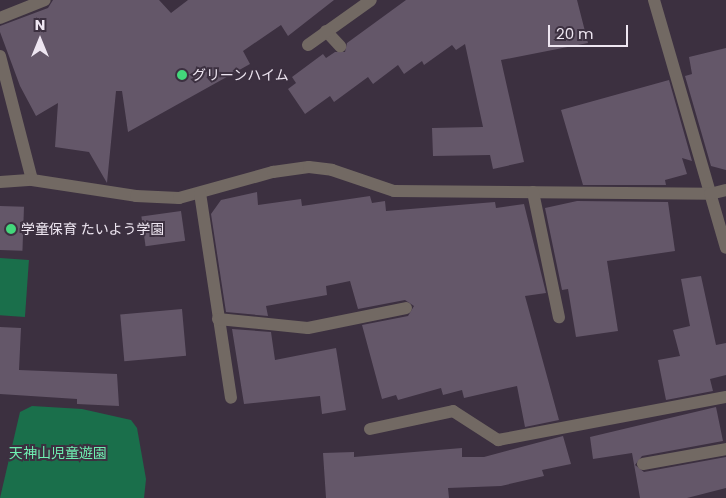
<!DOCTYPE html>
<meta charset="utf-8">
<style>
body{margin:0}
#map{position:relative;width:726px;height:498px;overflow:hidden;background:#3c3040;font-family:Poppins,"Noto Sans JP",sans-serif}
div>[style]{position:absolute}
.green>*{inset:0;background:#1a6f4b;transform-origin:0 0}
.building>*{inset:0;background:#645769;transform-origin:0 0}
.minor>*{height:12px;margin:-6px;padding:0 6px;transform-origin:6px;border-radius:6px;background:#726963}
.dots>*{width:14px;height:14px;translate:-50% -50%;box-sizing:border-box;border:2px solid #3c3040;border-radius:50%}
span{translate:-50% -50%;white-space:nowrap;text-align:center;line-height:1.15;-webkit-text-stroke:4px #3c3040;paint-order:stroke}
.poi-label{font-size:14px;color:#eee6f1}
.left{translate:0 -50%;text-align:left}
.park-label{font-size:14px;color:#6fefb1}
.north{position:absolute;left:15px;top:15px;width:50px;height:50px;-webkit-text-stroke:4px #3c3040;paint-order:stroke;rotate:0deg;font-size:14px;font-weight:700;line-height:20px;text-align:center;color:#eee6f1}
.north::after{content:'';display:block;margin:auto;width:18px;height:22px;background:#eee6f1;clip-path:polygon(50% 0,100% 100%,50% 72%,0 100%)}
.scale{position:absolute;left:548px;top:25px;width:80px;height:22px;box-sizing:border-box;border:2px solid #eee6f1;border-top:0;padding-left:6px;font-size:15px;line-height:18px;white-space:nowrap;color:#eee6f1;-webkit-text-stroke:4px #3c3040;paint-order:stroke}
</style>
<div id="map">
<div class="green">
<i style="left:0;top:258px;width:29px;height:57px;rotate:4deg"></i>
<i style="clip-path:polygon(32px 406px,82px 409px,131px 420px,137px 428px,146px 479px,144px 498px,0 498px,20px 412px)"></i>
</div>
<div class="building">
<i style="clip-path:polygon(53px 0,159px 0,171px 13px,188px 0,334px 0,288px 36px,281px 25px,243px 51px,250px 64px,128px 132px,122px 91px,116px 91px,107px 183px,89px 152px,55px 147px,58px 103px,36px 116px,20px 86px,0 32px,0 26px,48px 8px)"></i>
<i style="clip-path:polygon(406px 0,577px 0,588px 43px,501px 60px,524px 162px,493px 169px,490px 155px,433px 156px,432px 128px,483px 127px,465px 44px,456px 50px,452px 45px,424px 65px,422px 61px,404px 74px,398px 65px,373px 84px,368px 77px,334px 102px,330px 96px,305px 114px,288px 89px,296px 83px,292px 77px,323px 54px,326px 58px,335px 52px,345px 52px,347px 43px)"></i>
<i style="clip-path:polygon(726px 48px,726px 170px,711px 166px,685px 76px,692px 74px,689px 57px)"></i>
<i style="clip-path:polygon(669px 80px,692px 161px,682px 158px,687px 174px,665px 180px,666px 185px,583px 185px,561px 110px)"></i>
<i style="clip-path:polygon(257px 192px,258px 205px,301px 199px,302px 206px,370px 196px,372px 203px,385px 201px,386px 211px,495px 202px,496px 208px,524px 204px,546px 293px,525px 296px,559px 420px,525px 427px,517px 386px,464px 398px,462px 390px,443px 395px,441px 388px,398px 400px,396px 395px,382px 399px,362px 325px,408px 316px,414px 306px,405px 300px,358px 309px,350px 281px,326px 286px,327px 295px,266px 306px,268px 316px,226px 312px,211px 214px,221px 200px)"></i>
<i style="clip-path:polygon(577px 201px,668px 202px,675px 251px,607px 261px,618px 331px,576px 337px,568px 289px,562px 290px,545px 208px)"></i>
<i style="left:0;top:206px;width:24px;height:44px;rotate:2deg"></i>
<i style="left:181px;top:211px;width:30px;height:40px;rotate:82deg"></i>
<i style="clip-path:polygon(701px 276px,716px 345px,726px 343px,726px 375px,710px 379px,713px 391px,666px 400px,658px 360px,680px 356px,673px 330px,690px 326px,681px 279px)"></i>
<i style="left:182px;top:309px;width:47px;height:62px;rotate:85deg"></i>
<i style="clip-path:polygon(0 327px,21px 328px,19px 370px,117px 374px,119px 406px,77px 404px,77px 399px,0 394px)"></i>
<i style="clip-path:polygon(232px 329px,271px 332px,275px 360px,336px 348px,346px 410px,322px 414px,320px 396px,244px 404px)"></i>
<i style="clip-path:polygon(716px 407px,723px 441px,642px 456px,635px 465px,644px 472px,726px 457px,726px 488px,687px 498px,640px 498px,632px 453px,593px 459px,590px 437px)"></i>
<i style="clip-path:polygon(563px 436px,571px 464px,542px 470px,544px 476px,501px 486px,448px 488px,449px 498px,326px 498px,323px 453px,354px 452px,354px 457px,462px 448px,462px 457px,484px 457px)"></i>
</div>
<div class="minor">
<i style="left:654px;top:0;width:258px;rotate:73.8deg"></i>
<i style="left:0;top:18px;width:48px;rotate:-21.8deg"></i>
<i style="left:326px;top:31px;width:21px;rotate:47deg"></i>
<i style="left:308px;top:45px;width:77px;rotate:-35.5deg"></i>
<i style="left:0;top:56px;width:128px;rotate:75.5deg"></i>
<i style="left:0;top:182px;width:32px;rotate:-4deg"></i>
<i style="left:32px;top:180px;width:105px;rotate:8.7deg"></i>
<i style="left:136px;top:196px;width:43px;rotate:2.7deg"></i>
<i style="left:179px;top:198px;width:98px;rotate:-15.5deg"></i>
<i style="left:273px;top:172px;width:36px;rotate:-8deg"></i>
<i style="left:309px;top:167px;width:23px;rotate:7deg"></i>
<i style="left:332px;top:170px;width:65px;rotate:18.7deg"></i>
<i style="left:394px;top:191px;width:316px;rotate:0.5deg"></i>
<i style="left:710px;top:194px;width:16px;rotate:-14deg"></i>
<i style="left:533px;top:192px;width:128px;rotate:78.3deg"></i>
<i style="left:200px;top:193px;width:207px;rotate:81.4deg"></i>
<i style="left:218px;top:319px;width:90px;rotate:5.7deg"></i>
<i style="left:308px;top:328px;width:100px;rotate:-11.5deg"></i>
<i style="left:370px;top:429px;width:85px;rotate:-12.2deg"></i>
<i style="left:453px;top:411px;width:54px;rotate:32.8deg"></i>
<i style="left:498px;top:440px;width:232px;rotate:-10.7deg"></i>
<i style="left:643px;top:464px;width:84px;rotate:-10.2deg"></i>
</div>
<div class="dots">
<i style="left:182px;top:75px;background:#43d77b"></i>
<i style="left:11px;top:229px;background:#43d77b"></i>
</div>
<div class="poi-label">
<span class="left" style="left:192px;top:75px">グリーンハイム</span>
<span class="left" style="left:21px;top:229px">学童保育 たいよう学園</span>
</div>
<div class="park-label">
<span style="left:58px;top:453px">天神山児童遊園</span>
</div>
<div class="north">N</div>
<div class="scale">20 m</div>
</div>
